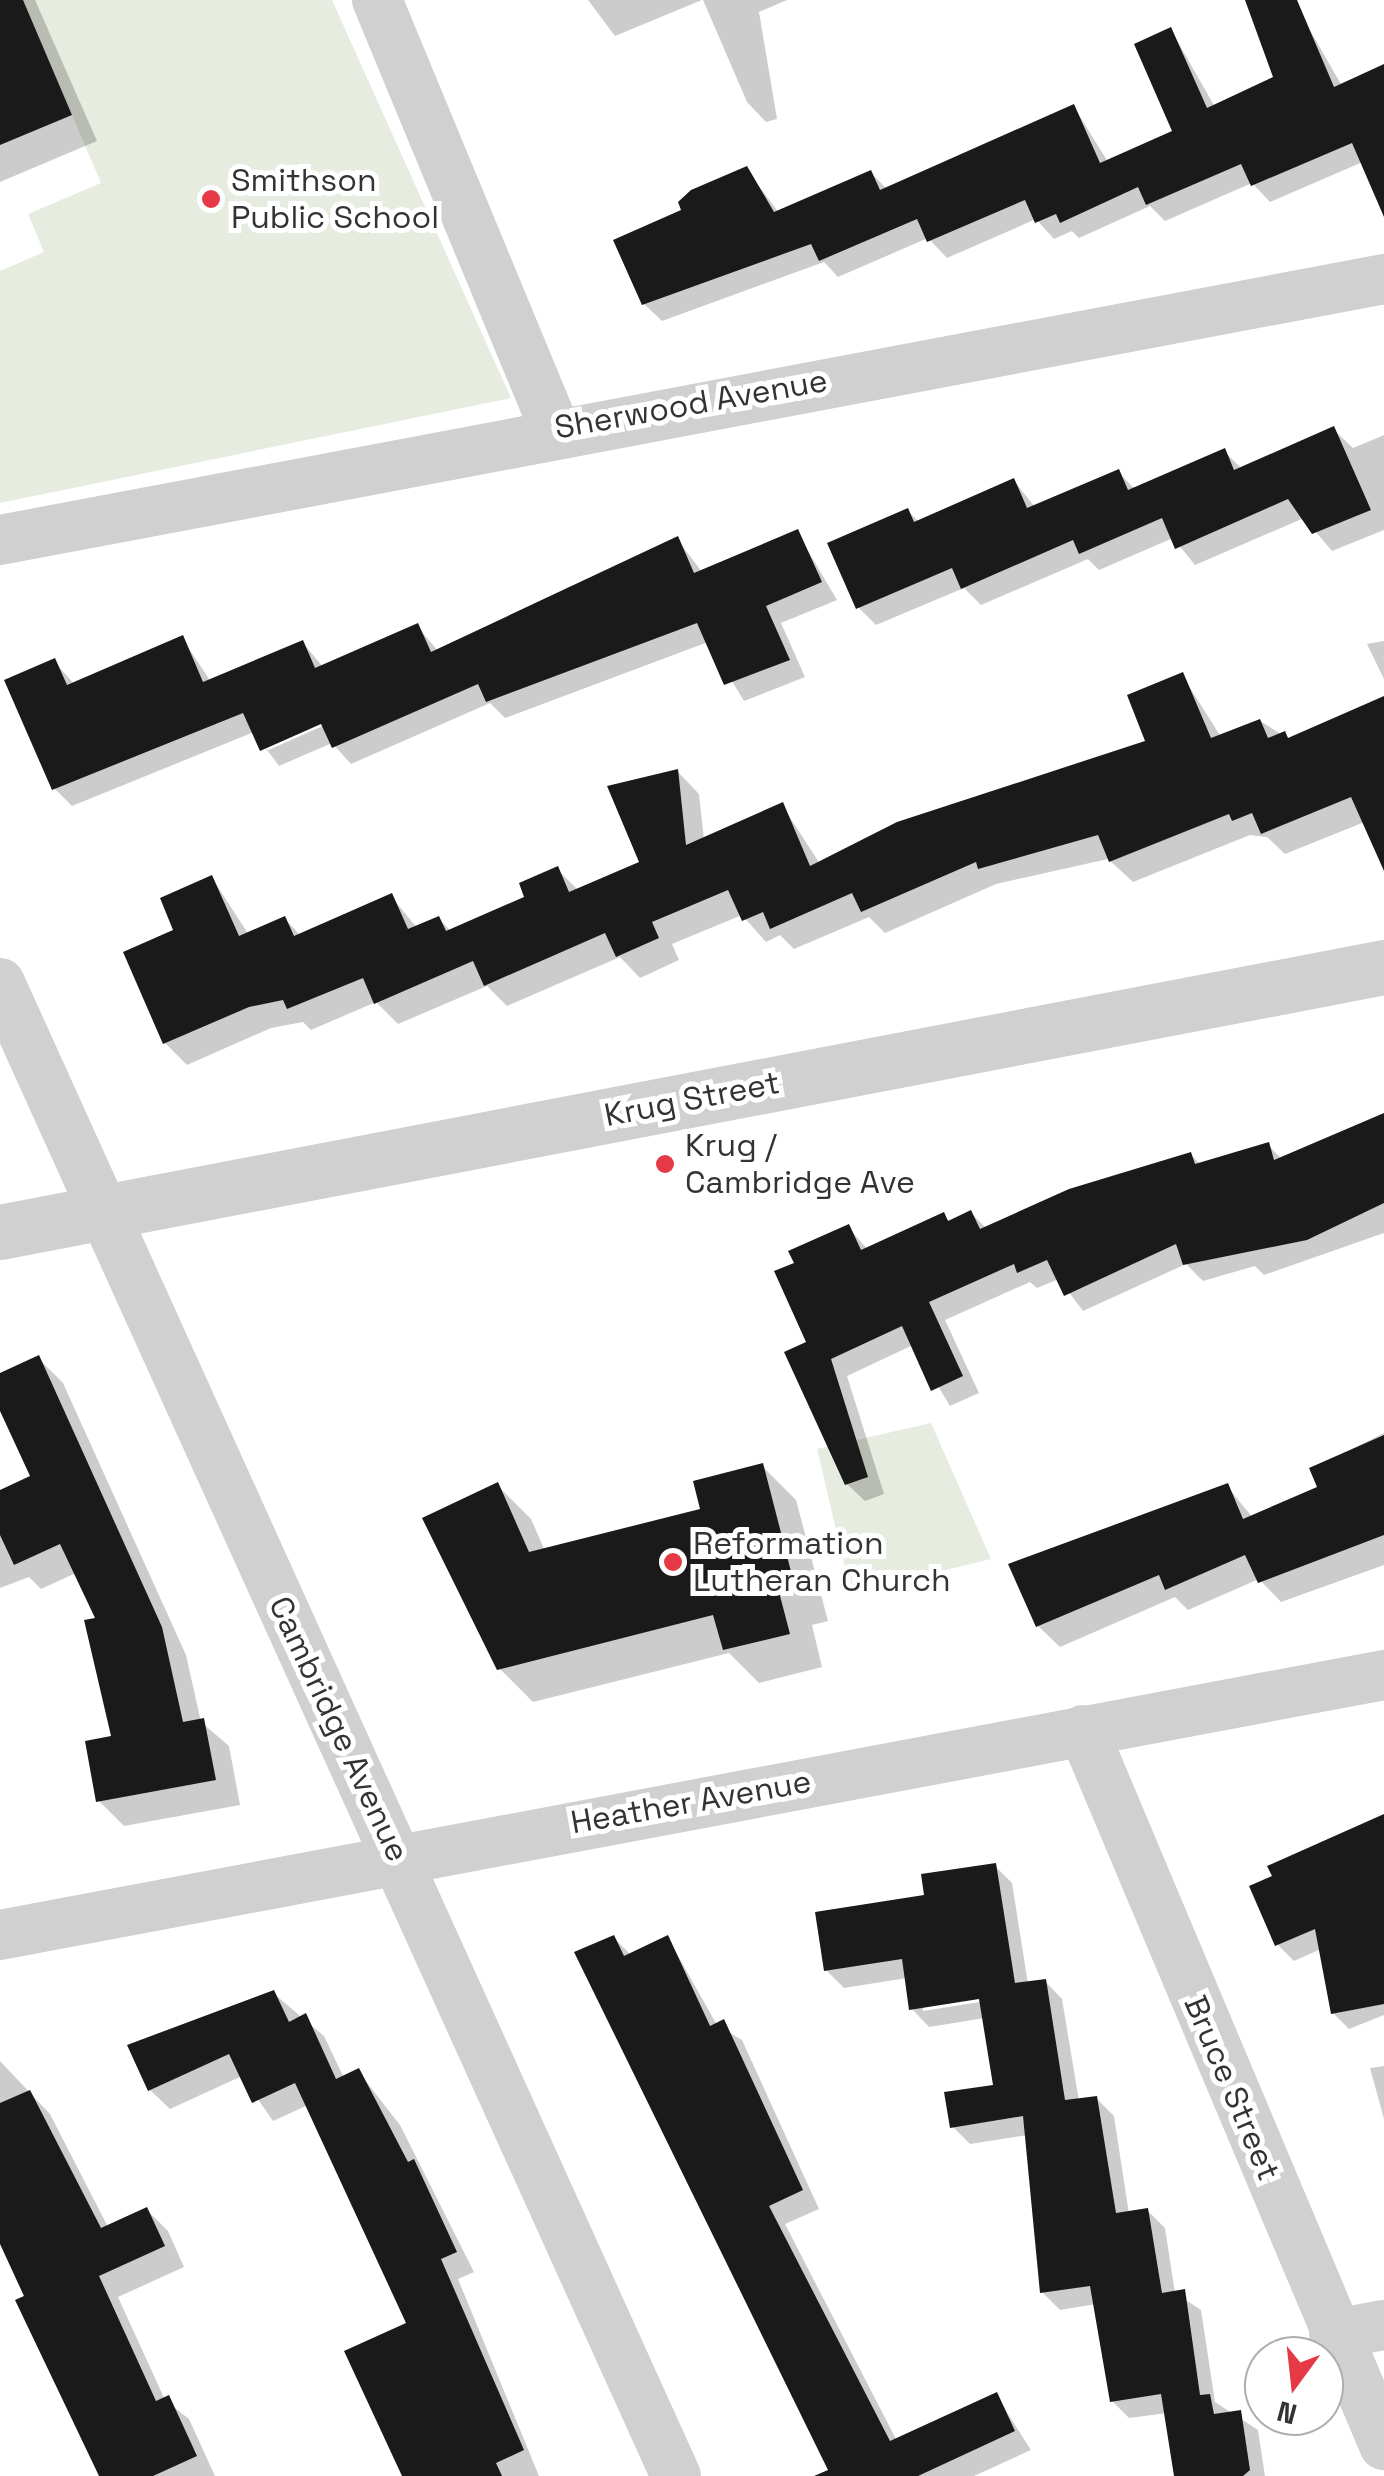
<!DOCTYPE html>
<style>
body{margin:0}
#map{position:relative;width:1384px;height:2476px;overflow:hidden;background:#fff;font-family:"Space Grotesk",sans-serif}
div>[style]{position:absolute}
.green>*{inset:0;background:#e6ecdf}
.shadow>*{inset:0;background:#0003}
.building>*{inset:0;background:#1a1a1a}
.minor>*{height:50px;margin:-25px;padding:0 25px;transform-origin:25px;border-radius:25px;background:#d0d0d0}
.tertiary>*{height:55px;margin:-27.5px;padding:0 27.5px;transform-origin:27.5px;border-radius:27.5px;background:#d0d0d0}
.dots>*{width:28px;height:28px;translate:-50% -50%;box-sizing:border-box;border:5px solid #fff;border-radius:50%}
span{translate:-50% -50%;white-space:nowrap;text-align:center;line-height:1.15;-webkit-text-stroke:10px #fff;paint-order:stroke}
.poi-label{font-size:32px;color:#333}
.left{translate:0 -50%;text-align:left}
.street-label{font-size:32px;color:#333}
.north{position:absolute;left:1244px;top:2336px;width:100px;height:100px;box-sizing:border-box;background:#fff;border:2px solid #adadad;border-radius:50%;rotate:195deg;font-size:28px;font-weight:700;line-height:40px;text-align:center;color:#333}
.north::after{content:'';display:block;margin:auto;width:35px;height:45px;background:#e63946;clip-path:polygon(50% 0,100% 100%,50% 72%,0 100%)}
</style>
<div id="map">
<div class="green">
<i style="clip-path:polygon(23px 0,332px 0,511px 398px,0 503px,0 271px,44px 252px,28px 214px,101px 183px)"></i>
<i style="clip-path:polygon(931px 1423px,991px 1559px,851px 1593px,817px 1449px)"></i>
</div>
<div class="shadow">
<i style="clip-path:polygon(0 0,35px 0,97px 141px,0 182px)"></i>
<i style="clip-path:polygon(588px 0,702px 0,615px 36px)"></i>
<i style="clip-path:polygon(703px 0,787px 0,759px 12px,777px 119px,766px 122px,747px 102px)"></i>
<i style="clip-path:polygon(1303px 18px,1342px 86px,1384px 67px,1384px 172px,1365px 161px,1270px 202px,1252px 183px,1165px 221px,1150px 206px,1079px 238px,1072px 231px,1054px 239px,1036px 219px,947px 258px,928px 238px,838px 277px,824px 262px,662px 321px,644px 304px,685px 212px,746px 169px,779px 213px,871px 173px,887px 189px,1074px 107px,1108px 162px,1176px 132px,1171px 30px,1215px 107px,1276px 78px,1259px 38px)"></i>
<i style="clip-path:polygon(1333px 429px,1353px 448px,1384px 435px,1384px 530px,1332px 551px,1304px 518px,1195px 565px,1173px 538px,1099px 570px,1088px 559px,981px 605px,964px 588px,876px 625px,858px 607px,908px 511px,919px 522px,1014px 481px,1035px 507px,1118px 472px,1136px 490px,1224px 451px,1242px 469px)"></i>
<i style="clip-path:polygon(evenodd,797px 532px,837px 600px,781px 623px,805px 677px,744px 701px,708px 642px,505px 718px,490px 703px,351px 764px,332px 743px,279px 766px,254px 732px,72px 806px,55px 789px,54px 661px,74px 684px,182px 638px,211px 682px,303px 643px,323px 667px,417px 626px,438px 651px,677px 539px,702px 572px,797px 532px,332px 717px,334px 721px,266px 751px,266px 745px,332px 717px)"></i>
<i style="clip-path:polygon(1384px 641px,1384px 679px,1367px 644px)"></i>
<i style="clip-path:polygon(1182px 675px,1221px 737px,1260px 721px,1291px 740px,1384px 699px,1384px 836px,1367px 821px,1285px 854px,1267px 837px,1250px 835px,1133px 882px,1108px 859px,996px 884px,885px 933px,869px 917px,794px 949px,780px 935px,766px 942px,742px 915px,672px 944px,679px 960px,640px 978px,620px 957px,507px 1006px,487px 986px,398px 1024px,376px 1002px,311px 1030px,303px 1022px,271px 1028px,187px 1065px,165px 1043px,177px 931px,212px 878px,249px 935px,285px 919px,301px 936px,391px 896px,417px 928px,439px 919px,452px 932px,528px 898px,557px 869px,578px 890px,642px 863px,678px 772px,699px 794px,704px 840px,782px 805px,820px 864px,1148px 742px)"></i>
<i style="clip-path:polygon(1384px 1116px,1384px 1233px,1264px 1275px,1255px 1266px,1203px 1281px,1186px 1264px,1083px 1311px,1059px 1279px,1037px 1288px,1030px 1282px,945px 1320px,979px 1393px,950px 1406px,913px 1345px,847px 1376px,884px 1494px,865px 1501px,847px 1484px,797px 1264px,848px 1227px,868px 1250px,944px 1215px,950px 1222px,971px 1213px,987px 1229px,1191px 1155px,1201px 1165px,1268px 1145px,1282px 1159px)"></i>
<i style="clip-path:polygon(38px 1358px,63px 1383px,186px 1655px,201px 1722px,229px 1746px,240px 1805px,124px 1826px,99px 1801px,114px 1738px,98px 1620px,76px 1573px,41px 1589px,29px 1577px,0 1588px,0 1492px,33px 1477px,0 1405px,0 1376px)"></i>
<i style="clip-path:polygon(1384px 1433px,1384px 1565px,1281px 1602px,1259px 1579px,1188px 1610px,1175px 1597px,1060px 1647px,1038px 1626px,1227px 1486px,1253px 1518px,1320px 1488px,1312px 1469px)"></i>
<i style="clip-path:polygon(762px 1466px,796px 1500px,828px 1621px,812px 1625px,822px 1667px,759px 1683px,729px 1653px,533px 1702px,499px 1668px,497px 1485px,531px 1519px,545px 1551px,703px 1511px)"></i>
<i style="clip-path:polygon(1384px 1816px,1384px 2015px,1349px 2029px,1333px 2013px,1321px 1949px,1294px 1961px,1278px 1945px)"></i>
<i style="clip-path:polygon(evenodd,995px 1866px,1012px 1883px,1028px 1984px,1045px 1981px,1062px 1999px,1079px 2101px,1096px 2098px,1114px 2116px,1129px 2214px,1148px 2211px,1165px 2228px,1175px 2293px,1201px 2310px,1215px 2402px,1258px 2430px,1265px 2476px,1176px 2476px,1167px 2413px,1129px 2418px,1112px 2401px,1096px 2304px,1060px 2310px,1042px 2292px,1028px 2135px,970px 2144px,952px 2126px,995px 2087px,985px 2018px,929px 2027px,912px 2009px,907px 1978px,844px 1988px,826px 1970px,927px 1897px,995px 1866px,991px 1995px,992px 2000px,923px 2011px,923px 2006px,991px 1995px)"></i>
<i style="clip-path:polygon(614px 1938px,631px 1955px,668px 1938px,717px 2025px,742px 2040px,819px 2209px,785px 2224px,897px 2441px,996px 2395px,1031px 2450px,974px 2476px,834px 2476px)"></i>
<i style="clip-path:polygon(273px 1993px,324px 2036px,344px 2078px,358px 2071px,400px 2125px,474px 2272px,458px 2279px,539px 2476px,411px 2476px,409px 2325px,308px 2105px,273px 2121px,242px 2076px,170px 2109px,150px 2090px)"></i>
<i style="clip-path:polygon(0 2061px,50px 2114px,108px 2227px,147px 2210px,168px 2231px,184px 2267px,118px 2297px,165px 2400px,189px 2419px,215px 2476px,104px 2476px,0 2242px)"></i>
<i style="clip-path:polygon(1384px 2066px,1384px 2119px,1370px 2068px)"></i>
</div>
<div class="building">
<i style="clip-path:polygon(0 0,23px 0,72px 115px,0 145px)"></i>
<i style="clip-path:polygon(1245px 0,1297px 0,1334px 87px,1384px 64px,1384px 217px,1352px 143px,1251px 186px,1241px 164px,1146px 205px,1138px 187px,1060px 223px,1056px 214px,1035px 223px,1025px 200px,927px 242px,917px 219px,819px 261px,811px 244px,642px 305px,613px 240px,681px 210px,678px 202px,691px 190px,747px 166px,774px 212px,871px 170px,880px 190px,1074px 104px,1100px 163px,1172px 131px,1134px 44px,1171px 27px,1207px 108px,1273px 77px)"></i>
<i style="clip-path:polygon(1334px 426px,1371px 510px,1312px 534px,1288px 499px,1175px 549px,1162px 518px,1079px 554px,1073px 540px,961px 589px,952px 568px,856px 609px,827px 543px,908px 508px,914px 522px,1014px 478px,1027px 508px,1119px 469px,1128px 490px,1225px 448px,1234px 470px)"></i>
<i style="clip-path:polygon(798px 529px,822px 582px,766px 606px,790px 660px,724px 685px,697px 623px,486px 702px,478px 684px,332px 748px,321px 724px,260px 751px,243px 713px,52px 790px,4px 680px,55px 658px,67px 685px,183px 635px,203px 682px,303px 640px,315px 668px,418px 623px,431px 652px,678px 536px,694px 573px)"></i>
<i style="clip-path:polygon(1183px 672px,1211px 738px,1260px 719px,1268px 738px,1285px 731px,1288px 738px,1384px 696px,1384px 871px,1351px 797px,1261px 834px,1252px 813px,1232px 821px,1229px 814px,1109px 862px,1098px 835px,978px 869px,976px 862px,861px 912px,852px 893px,770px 929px,763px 912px,742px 921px,728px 890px,652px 922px,659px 938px,616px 957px,605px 933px,484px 986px,473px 961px,374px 1004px,363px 978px,287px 1009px,283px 1000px,249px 1007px,163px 1044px,123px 952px,173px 930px,160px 898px,212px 875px,239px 936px,285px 916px,294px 936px,392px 893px,408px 929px,439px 916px,446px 931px,524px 897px,519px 883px,558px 866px,569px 892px,639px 862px,607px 786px,678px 769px,686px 845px,783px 802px,810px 866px,897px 822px,1145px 741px,1127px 695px)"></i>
<i style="clip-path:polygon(1384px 1113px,1384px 1203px,1307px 1240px,1183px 1265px,1176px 1244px,1064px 1296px,1047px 1260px,1017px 1273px,1014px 1264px,929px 1302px,963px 1376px,931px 1391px,902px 1326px,831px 1359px,868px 1477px,845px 1485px,784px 1352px,806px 1342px,774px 1271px,794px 1263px,788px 1251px,849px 1224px,861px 1250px,944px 1212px,948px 1221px,971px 1210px,980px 1229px,1069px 1189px,1191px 1152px,1195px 1164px,1269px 1142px,1274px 1160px)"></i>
<i style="clip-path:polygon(39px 1355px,162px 1627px,183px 1722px,204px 1718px,216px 1780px,96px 1802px,85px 1741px,111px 1736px,84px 1620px,95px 1618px,60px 1544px,14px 1565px,0 1535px,0 1490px,30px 1476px,0 1411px,0 1373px)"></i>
<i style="clip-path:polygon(1384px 1435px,1384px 1535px,1258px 1583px,1245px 1555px,1165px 1590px,1159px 1575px,1036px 1627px,1008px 1564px,1228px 1483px,1243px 1519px,1317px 1487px,1309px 1468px)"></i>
<i style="clip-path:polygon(763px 1463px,795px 1587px,779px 1592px,790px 1634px,723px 1650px,713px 1615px,497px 1670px,422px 1518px,498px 1482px,529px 1552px,700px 1509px,693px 1481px)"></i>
<i style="clip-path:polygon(1384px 1814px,1384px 2004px,1331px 2014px,1315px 1929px,1275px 1946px,1249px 1886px,1272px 1876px,1267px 1866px)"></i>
<i style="clip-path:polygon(996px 1863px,1015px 1983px,1046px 1979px,1065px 2100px,1097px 2096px,1116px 2213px,1148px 2208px,1162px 2293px,1185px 2289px,1200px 2395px,1210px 2394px,1214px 2414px,1241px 2410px,1250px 2470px,1243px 2476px,1174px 2476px,1161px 2394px,1110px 2402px,1090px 2286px,1040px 2293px,1023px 2116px,950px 2128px,944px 2092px,993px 2085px,979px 1999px,909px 2010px,902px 1959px,824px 1971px,815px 1912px,924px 1895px,921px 1874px)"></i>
<i style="clip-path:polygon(614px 1935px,624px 1956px,668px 1935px,710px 2026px,724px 2019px,803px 2190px,769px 2206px,890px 2441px,997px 2392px,1015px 2431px,918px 2476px,814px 2476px,828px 2470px,574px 1952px)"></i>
<i style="clip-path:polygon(274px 1990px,289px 2022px,306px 2013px,336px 2079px,359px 2068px,408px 2162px,414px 2159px,457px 2252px,441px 2259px,524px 2450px,496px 2463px,502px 2476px,402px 2476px,344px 2351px,406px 2323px,295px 2083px,252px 2103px,229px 2054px,148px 2091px,127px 2045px)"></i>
<i style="clip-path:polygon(30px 2090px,101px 2228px,147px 2207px,165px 2246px,99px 2276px,156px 2401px,169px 2395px,197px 2456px,153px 2476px,99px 2476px,15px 2300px,24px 2296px,0 2244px,0 2103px)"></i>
</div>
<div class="minor">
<i style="left:377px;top:0;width:464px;rotate:67.5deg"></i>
<i style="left:0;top:540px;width:1408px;rotate:-10.68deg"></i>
<i style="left:0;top:983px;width:1639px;rotate:65.64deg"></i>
<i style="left:1083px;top:1730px;width:776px;rotate:67.17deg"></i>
<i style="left:0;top:1935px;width:1408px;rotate:-10.64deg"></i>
<i style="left:1334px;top:2334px;width:51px;rotate:-10.2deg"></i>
</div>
<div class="tertiary">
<i style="left:0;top:1232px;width:1409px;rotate:-10.84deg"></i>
</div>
<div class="dots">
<i style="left:211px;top:199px;background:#e63946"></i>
<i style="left:665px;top:1164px;background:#e63946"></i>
<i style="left:673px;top:1562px;background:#e63946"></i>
</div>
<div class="poi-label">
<span class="left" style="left:231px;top:199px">Smithson<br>Public School</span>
<span class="left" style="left:685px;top:1164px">Krug /<br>Cambridge Ave</span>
<span class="left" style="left:693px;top:1562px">Reformation<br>Lutheran Church</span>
</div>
<div class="street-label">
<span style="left:691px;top:404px;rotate:-10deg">Sherwood Avenue</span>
<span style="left:692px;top:1099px;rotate:-11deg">Krug Street</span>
<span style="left:339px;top:1729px;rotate:65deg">Cambridge Avenue</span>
<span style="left:691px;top:1802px;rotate:-10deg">Heather Avenue</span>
<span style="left:1232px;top:2088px;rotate:67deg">Bruce Street</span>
</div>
<div class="north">N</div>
</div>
